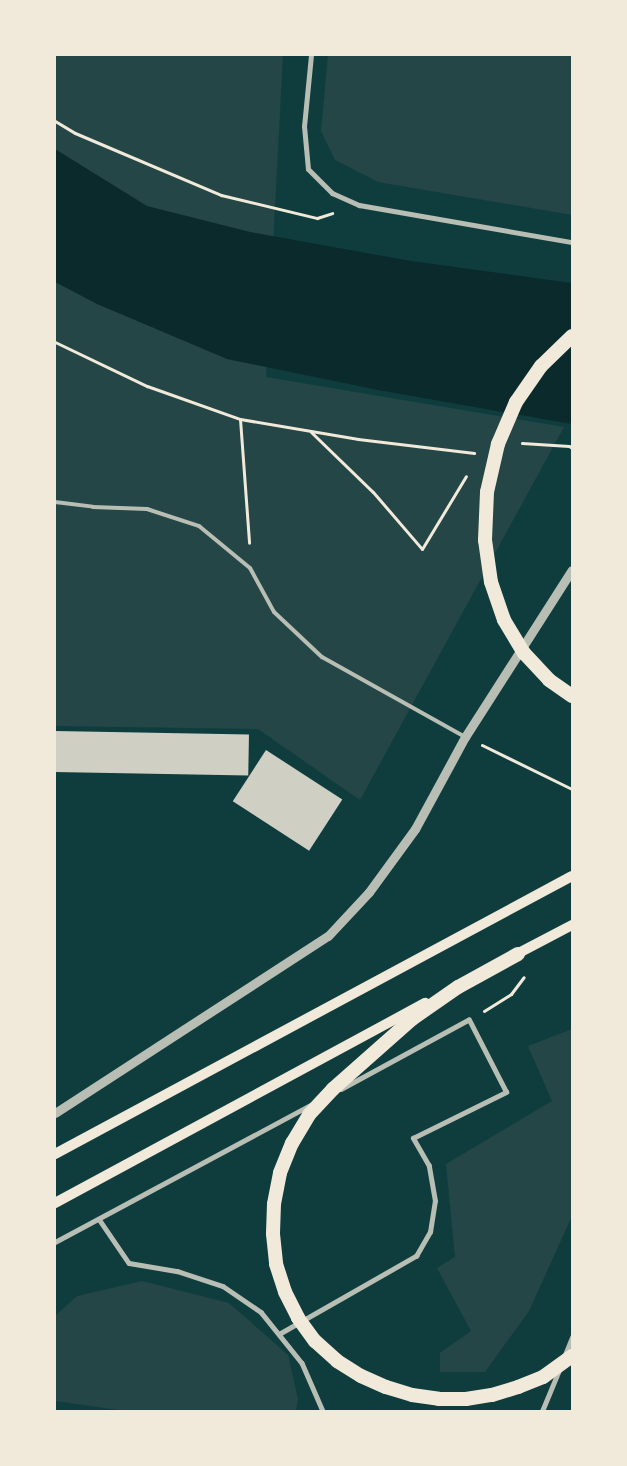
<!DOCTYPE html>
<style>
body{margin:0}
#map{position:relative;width:627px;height:1466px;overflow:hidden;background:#0f3d3e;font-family:Inter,sans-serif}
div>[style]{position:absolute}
.green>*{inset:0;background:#244646}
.water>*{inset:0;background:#0a2a2b}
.building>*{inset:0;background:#cfcfc3;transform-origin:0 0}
.path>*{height:3px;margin:-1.5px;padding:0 1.5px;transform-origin:1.5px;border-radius:1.5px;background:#f1e9da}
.service>*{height:4px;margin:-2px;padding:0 2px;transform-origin:2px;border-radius:2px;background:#b8beb3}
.pedestrian>*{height:4.5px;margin:-2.25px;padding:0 2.25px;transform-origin:2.25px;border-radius:2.25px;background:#b8beb3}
.minor>*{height:5px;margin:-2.5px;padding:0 2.5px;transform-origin:2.5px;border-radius:2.5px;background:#b8beb3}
.tertiary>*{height:9px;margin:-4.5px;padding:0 4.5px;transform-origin:4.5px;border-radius:4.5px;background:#b8beb3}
.secondary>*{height:10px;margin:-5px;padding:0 5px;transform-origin:5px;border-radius:5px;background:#f1e9da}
.trunk>*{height:14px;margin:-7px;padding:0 7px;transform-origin:7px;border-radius:7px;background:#f1e9da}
span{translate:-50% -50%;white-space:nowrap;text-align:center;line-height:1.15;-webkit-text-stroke:4px #f1e9da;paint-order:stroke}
.frame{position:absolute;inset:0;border:56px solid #f1e9da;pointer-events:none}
</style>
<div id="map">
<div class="green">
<i style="clip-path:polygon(55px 55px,283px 55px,266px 377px,564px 427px,360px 800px,258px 729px,55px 726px)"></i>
<i style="clip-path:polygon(328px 55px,572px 55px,572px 215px,378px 182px,335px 160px,321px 131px)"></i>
<i style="clip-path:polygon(572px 1029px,572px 1216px,529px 1311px,485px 1372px,440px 1372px,440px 1353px,471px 1331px,437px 1268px,455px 1257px,446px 1164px,552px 1101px,528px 1046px)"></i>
<i style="clip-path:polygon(142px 1281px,229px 1303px,288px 1355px,298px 1399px,296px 1411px,126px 1411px,55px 1401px,55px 1316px,77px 1296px)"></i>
</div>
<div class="water">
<i style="clip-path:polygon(55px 149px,147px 206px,250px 232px,411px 261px,572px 283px,572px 424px,378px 390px,227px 359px,97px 304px,55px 282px)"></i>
</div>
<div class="building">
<i style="left:55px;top:731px;width:194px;height:41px;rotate:1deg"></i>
<i style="left:266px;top:750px;width:91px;height:61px;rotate:33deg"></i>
</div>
<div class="path">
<i style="left:55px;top:121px;width:23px;rotate:31deg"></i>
<i style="left:75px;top:133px;width:159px;rotate:23deg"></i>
<i style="left:221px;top:195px;width:99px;rotate:13.5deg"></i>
<i style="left:317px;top:218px;width:16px;rotate:-18deg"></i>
<i style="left:55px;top:342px;width:102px;rotate:25.6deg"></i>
<i style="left:147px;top:386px;width:99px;rotate:19.5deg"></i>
<i style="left:240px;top:419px;width:120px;rotate:9.6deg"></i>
<i style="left:358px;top:439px;width:117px;rotate:6.9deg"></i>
<i style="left:240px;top:419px;width:124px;rotate:85.8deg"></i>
<i style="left:311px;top:432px;width:86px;rotate:44.1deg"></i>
<i style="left:373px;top:492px;width:75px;rotate:49.3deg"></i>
<i style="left:422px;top:549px;width:85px;rotate:-58.9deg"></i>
<i style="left:522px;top:443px;width:47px;rotate:3.7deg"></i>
<i style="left:569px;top:446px;width:4px;rotate:34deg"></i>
<i style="left:482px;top:745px;width:100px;rotate:26.1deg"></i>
<i style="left:484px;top:1011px;width:32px;rotate:-32deg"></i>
<i style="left:511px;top:994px;width:21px;rotate:-53deg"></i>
</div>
<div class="service">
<i style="left:55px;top:502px;width:38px;rotate:7deg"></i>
<i style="left:93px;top:507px;width:54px;rotate:2.1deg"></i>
<i style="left:147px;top:509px;width:55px;rotate:18.1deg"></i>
<i style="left:199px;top:526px;width:66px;rotate:39.5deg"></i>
<i style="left:250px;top:568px;width:50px;rotate:61.4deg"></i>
<i style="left:274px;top:612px;width:66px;rotate:43.2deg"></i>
<i style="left:322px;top:657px;width:164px;rotate:29.2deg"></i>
</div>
<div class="pedestrian">
<i style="left:99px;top:1219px;width:53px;rotate:55.7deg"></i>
<i style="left:129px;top:1263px;width:49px;rotate:9.5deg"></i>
<i style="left:177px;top:1271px;width:48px;rotate:18.1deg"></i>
<i style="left:223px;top:1286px;width:46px;rotate:34.4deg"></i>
<i style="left:261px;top:1312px;width:65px;rotate:51.2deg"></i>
<i style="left:302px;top:1363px;width:52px;rotate:66.4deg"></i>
<i style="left:55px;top:1242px;width:289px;rotate:-28.2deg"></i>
<i style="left:279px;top:1334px;width:158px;rotate:-29.7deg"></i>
<i style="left:416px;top:1256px;width:28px;rotate:-60deg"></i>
<i style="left:430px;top:1232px;width:31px;rotate:-81deg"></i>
<i style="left:435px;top:1201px;width:36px;rotate:-100deg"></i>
<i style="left:429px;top:1166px;width:32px;rotate:-120deg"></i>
<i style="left:413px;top:1138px;width:104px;rotate:-26.3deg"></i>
<i style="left:506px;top:1092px;width:81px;rotate:-117.2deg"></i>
<i style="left:469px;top:1020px;width:145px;rotate:151.5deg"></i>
</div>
<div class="minor">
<i style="left:311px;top:55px;width:71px;rotate:95.6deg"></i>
<i style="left:304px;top:126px;width:43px;rotate:84.7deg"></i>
<i style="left:308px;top:169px;width:34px;rotate:45deg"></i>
<i style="left:332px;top:193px;width:30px;rotate:24deg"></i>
<i style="left:359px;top:205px;width:216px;rotate:9.9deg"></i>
<i style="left:564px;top:1357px;width:22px;rotate:-68deg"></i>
<i style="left:542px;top:1411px;width:44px;rotate:-67.5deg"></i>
</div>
<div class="tertiary">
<i style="left:55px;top:1113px;width:325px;rotate:-33deg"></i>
<i style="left:328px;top:936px;width:60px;rotate:-47deg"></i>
<i style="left:369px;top:892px;width:78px;rotate:-53.9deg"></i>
<i style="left:415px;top:829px;width:105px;rotate:-61.5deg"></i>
<i style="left:465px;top:737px;width:198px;rotate:-57.4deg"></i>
</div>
<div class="secondary">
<i style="left:513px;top:956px;width:67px;rotate:-27.7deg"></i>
<i style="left:55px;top:1154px;width:587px;rotate:-28.27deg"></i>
<i style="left:55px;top:1203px;width:421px;rotate:-28.4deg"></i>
</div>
<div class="trunk">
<i style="left:572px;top:336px;width:43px;rotate:135.9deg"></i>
<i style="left:541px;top:366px;width:44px;rotate:124.8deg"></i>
<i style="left:516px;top:402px;width:46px;rotate:113.2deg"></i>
<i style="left:498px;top:444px;width:49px;rotate:102.9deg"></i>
<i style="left:487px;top:492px;width:48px;rotate:92.4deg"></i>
<i style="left:485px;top:540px;width:42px;rotate:81.9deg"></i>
<i style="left:491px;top:582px;width:40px;rotate:71.1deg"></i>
<i style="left:504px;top:620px;width:39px;rotate:59deg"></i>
<i style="left:524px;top:653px;width:37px;rotate:47deg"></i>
<i style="left:549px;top:680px;width:28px;rotate:35deg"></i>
<i style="left:518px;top:954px;width:68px;rotate:151.2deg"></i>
<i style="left:458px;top:987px;width:56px;rotate:145.2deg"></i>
<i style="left:412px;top:1019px;width:106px;rotate:138.5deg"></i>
<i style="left:333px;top:1089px;width:35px;rotate:133deg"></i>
<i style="left:309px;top:1115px;width:33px;rotate:121deg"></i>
<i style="left:292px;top:1143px;width:32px;rotate:112deg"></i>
<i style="left:280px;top:1173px;width:32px;rotate:101deg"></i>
<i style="left:274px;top:1204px;width:30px;rotate:92deg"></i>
<i style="left:273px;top:1234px;width:30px;rotate:84deg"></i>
<i style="left:276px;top:1264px;width:29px;rotate:72deg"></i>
<i style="left:285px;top:1292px;width:29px;rotate:63deg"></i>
<i style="left:298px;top:1318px;width:29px;rotate:54deg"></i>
<i style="left:315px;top:1341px;width:30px;rotate:42deg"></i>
<i style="left:337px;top:1361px;width:28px;rotate:32deg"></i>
<i style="left:361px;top:1376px;width:27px;rotate:24deg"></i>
<i style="left:386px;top:1387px;width:27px;rotate:17deg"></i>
<i style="left:412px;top:1395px;width:27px;rotate:8deg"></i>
<i style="left:439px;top:1399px;width:27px"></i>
<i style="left:466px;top:1399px;width:26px;rotate:-9deg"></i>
<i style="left:492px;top:1395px;width:27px;rotate:-17deg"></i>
<i style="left:518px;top:1387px;width:27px;rotate:-22deg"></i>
<i style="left:543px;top:1377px;width:36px;rotate:-36deg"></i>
</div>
<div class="frame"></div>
</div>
